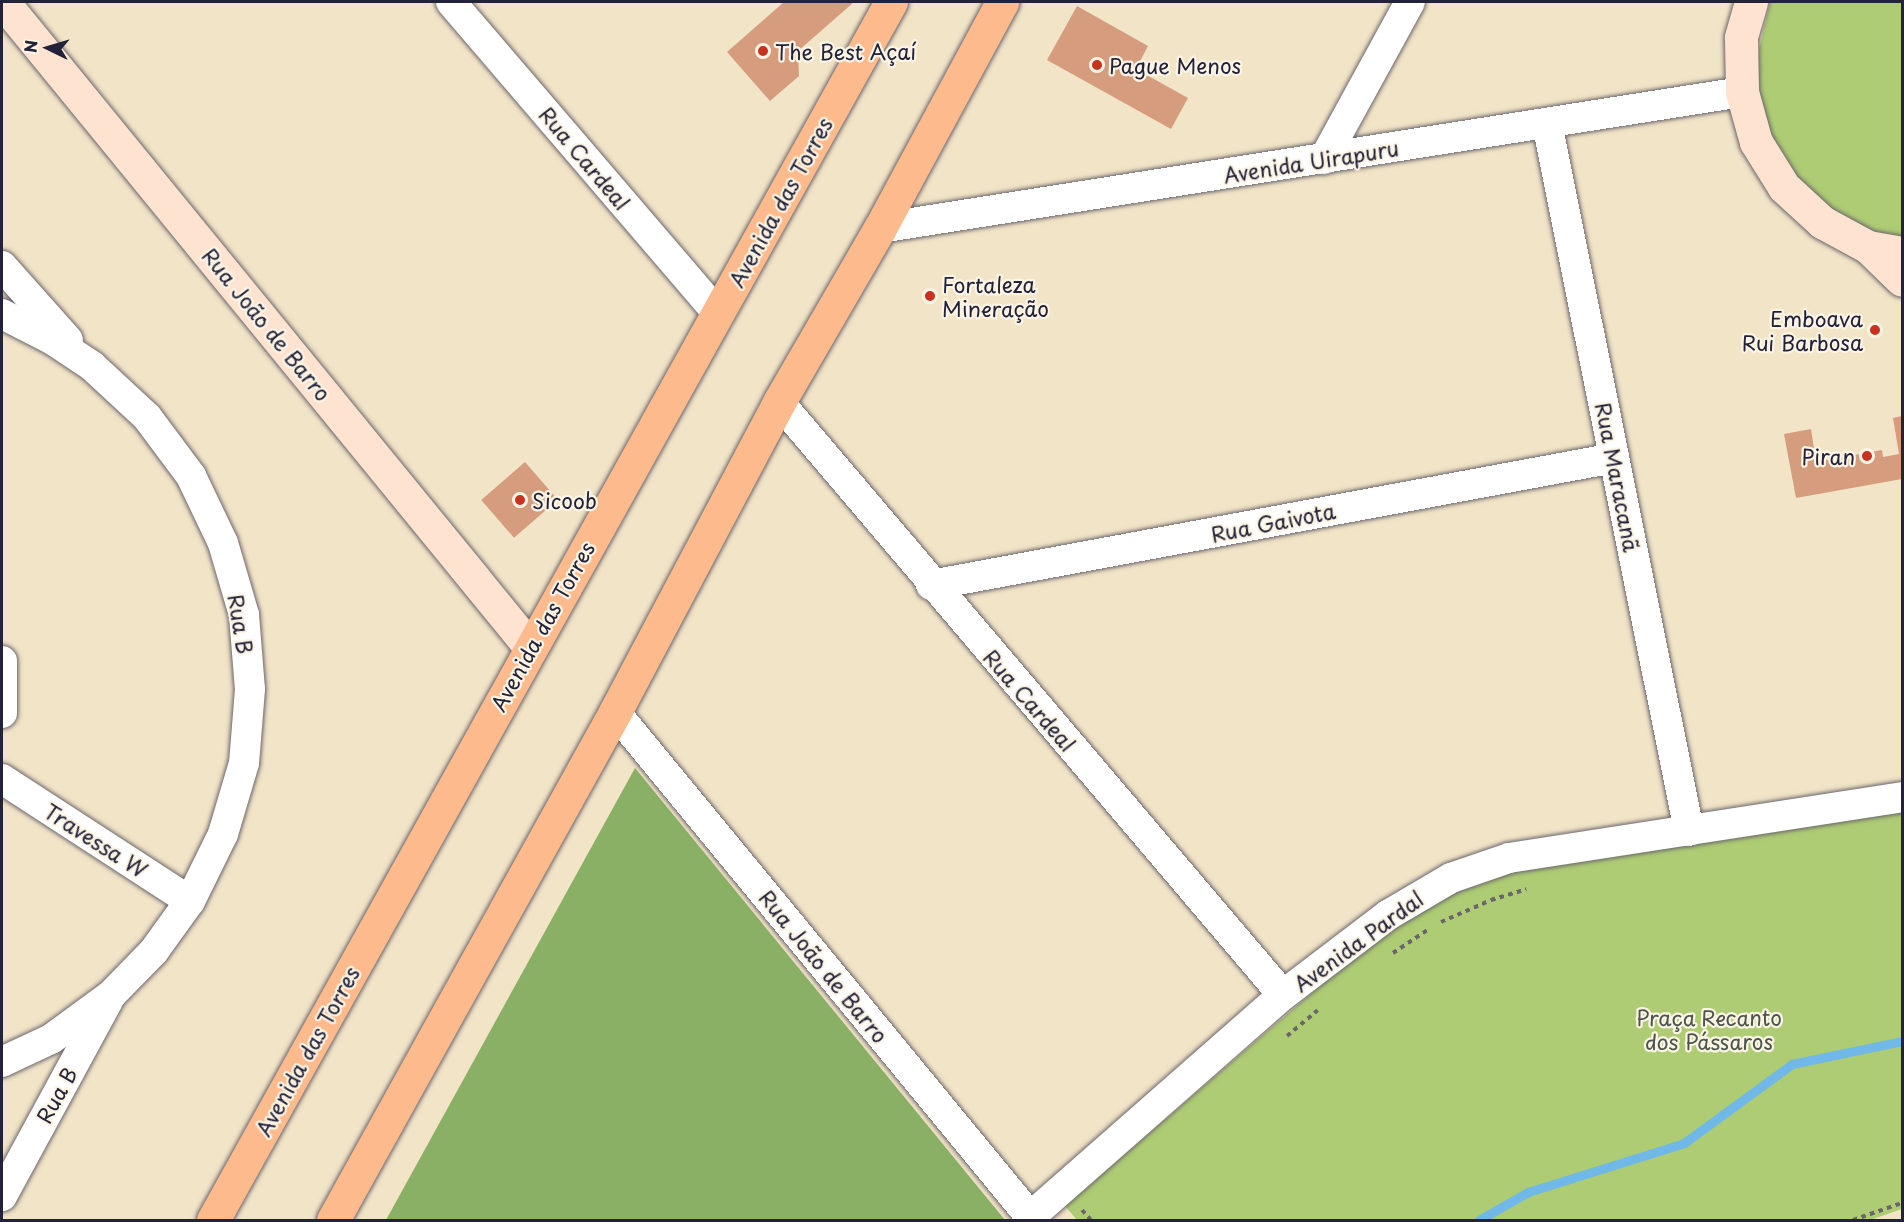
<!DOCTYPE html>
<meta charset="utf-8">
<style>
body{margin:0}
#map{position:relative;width:1904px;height:1222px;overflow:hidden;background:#f2e4c7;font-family:"Playpen Sans",sans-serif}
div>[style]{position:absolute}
.green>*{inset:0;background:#aecc74}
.forest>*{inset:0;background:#8ab066}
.stream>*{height:9px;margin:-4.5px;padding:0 4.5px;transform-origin:4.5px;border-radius:4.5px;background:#6fb8e7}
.building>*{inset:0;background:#d69c7e;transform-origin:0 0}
.path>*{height:4px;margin-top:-2px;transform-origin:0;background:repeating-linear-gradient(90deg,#6b666c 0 4.5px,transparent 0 9px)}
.roads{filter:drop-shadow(0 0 2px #6b666c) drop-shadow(0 0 2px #6b666c)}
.street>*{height:30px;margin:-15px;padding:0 15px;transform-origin:15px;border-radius:15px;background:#fff}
.secondary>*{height:33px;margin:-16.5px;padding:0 16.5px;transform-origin:16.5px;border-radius:16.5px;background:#fee3d1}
.primary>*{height:33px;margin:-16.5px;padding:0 16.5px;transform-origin:16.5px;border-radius:16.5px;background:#fcba8d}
.dots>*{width:16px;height:16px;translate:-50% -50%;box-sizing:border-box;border:3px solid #fcf5e5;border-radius:50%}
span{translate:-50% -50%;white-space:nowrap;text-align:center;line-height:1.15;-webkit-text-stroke:4.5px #fcf5e5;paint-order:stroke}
.poi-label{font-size:21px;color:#22223b}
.left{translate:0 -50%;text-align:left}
.right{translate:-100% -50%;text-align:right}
.street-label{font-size:21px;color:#22223b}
.park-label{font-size:21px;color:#4c554c}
.frame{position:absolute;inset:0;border:3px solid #22223b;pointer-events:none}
.north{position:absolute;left:18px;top:18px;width:60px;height:60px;-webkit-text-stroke:4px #fcf5e5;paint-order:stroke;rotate:275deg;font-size:16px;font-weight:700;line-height:24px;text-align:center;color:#22223b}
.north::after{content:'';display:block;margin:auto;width:21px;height:27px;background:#22223b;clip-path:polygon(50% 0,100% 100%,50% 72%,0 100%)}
</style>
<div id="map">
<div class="green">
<i style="clip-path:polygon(1770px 2px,1902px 2px,1902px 246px,1833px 219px,1791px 177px,1764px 123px,1756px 63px)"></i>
<i style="clip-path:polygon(1902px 802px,1902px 1209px,1870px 1220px,1077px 1220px,1065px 1206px,1394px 922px,1503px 869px)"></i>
</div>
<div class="forest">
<i style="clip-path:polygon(635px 768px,1005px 1220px,386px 1220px)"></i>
</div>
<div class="stream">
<i style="left:1479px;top:1220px;width:56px;rotate:-29.7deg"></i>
<i style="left:1528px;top:1192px;width:164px;rotate:-17.4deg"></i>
<i style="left:1684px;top:1143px;width:134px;rotate:-36.2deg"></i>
<i style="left:1792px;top:1064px;width:112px;rotate:-11.8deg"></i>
</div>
<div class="building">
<i style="clip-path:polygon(784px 2px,854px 2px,798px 51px,799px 76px,770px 101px,727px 52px)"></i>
<i style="clip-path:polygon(1077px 6px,1148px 46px,1136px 69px,1188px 98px,1171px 129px,1047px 60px)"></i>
<i style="clip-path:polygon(1902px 416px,1902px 479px,1796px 498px,1784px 434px,1811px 429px,1816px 462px,1882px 450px,1883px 457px,1899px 454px,1893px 418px)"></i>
<i style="left:525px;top:462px;width:50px;height:58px;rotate:49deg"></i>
</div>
<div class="path">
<i style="left:1441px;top:922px;width:55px;rotate:-23.7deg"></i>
<i style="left:1491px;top:900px;width:37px;rotate:-17deg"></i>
<i style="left:1393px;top:953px;width:43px;rotate:-33.7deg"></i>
<i style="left:1287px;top:1036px;width:40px;rotate:-40deg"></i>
<i style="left:1082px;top:1210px;width:13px;rotate:48deg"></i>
<i style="left:1853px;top:1220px;width:52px;rotate:-19.1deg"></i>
</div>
<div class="roads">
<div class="street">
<i style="left:451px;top:2px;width:411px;rotate:49.4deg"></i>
<i style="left:1547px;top:123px;width:722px;rotate:78.66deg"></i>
<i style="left:1324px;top:159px;width:179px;rotate:-61.3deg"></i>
<i style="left:880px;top:228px;width:873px;rotate:-8.97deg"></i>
<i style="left:2px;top:266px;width:99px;rotate:48.3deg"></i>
<i style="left:2px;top:314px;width:57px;rotate:27deg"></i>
<i style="left:53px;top:340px;width:47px;rotate:33.7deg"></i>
<i style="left:92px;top:366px;width:75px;rotate:42.8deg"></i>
<i style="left:147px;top:417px;width:74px;rotate:53.3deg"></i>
<i style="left:191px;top:476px;width:74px;rotate:64.5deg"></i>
<i style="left:223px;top:543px;width:75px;rotate:73.7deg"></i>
<i style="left:244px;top:615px;width:74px;rotate:85.4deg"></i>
<i style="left:250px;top:689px;width:74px;rotate:94.6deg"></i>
<i style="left:244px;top:763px;width:74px;rotate:106.5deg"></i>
<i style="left:223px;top:834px;width:75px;rotate:116.2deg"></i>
<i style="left:190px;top:901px;width:62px;rotate:125.8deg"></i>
<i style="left:154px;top:951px;width:62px;rotate:134.3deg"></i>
<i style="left:111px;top:995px;width:74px;rotate:143.7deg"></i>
<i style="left:51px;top:1039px;width:54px;rotate:154.9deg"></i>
<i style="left:779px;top:402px;width:778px;rotate:49.64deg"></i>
<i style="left:931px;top:585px;width:695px;rotate:-10.53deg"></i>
<i style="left:2px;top:661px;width:52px;rotate:90deg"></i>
<i style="left:615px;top:712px;width:658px;rotate:50.55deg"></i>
<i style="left:2px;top:779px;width:224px;rotate:33deg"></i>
<i style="left:2px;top:1196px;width:222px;rotate:-61.5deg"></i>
<i style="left:1030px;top:1217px;width:337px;rotate:-41.3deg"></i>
<i style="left:1283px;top:995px;width:132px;rotate:-37.3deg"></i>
<i style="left:1388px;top:915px;width:73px;rotate:-30.4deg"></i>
<i style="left:1451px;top:878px;width:61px;rotate:-19deg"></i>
<i style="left:1509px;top:858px;width:398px;rotate:-8.8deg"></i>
</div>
<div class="secondary">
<i style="left:3px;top:2px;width:833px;rotate:50.75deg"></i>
<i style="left:1751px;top:2px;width:37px;rotate:106deg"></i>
<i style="left:1741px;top:38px;width:54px;rotate:88.9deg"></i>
<i style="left:1742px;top:92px;width:52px;rotate:74.4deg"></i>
<i style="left:1756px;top:142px;width:53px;rotate:58.1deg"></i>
<i style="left:1784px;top:187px;width:52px;rotate:42.6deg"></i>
<i style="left:1822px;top:222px;width:52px;rotate:28.5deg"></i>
<i style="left:1868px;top:247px;width:35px;rotate:10deg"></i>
<i style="left:1868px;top:247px;width:47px;rotate:44.1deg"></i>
</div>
<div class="primary">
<i style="left:213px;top:1220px;width:1394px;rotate:-60.9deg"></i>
<i style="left:333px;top:1220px;width:581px;rotate:-60.96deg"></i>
<i style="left:615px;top:712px;width:351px;rotate:-62.1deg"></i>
<i style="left:779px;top:402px;width:201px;rotate:-59.9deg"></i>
<i style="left:880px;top:228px;width:257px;rotate:-61.6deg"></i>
</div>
</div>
<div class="dots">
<i style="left:763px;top:51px;background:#c8321e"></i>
<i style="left:1097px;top:65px;background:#c8321e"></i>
<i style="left:930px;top:296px;background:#c8321e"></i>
<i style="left:1875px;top:330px;background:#c8321e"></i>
<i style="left:1867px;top:456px;background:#c8321e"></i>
<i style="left:520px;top:500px;background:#c8321e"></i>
</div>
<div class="poi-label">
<span class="left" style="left:775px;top:51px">The Best Açaí</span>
<span class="left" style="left:1109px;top:65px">Pague Menos</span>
<span class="left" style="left:942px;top:296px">Fortaleza<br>Mineração</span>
<span class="right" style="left:1863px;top:330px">Emboava<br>Rui Barbosa</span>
<span class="right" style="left:1855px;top:456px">Piran</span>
<span class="left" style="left:532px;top:500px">Sicoob</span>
</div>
<div class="street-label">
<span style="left:585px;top:158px;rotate:50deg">Rua Cardeal</span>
<span style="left:1311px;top:161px;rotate:-9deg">Avenida Uirapuru</span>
<span style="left:780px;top:202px;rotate:-61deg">Avenida das Torres</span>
<span style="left:267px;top:324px;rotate:51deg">Rua João de Barro</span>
<span style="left:1618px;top:477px;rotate:79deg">Rua Maracanã</span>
<span style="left:1273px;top:522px;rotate:-11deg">Rua Gaivota</span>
<span style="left:241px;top:624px;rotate:81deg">Rua B</span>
<span style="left:542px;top:626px;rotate:-61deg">Avenida das Torres</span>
<span style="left:1030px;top:700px;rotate:49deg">Rua Cardeal</span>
<span style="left:96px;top:840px;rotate:33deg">Travessa W</span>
<span style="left:1358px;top:941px;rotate:-36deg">Avenida Pardal</span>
<span style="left:824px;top:966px;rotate:51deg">Rua João de Barro</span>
<span style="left:307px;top:1051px;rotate:-61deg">Avenida das Torres</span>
<span style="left:56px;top:1095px;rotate:-61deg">Rua B</span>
</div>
<div class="park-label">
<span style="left:1709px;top:1029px">Praça Recanto<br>dos Pássaros</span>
</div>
<div class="frame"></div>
<div class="north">N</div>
</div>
